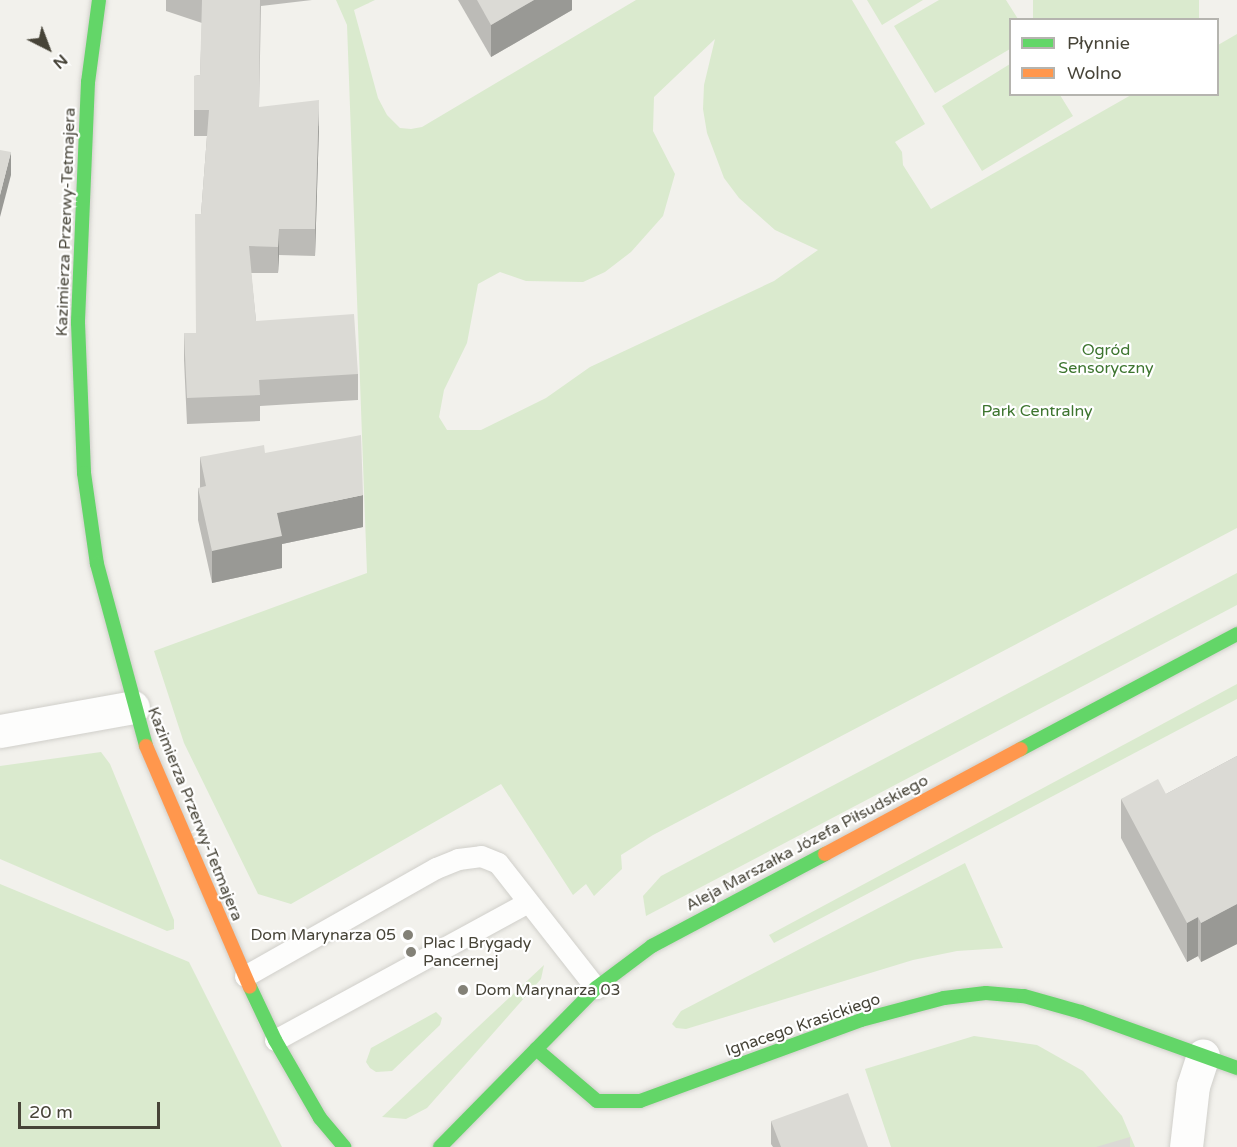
<!DOCTYPE html>
<meta charset="utf-8">
<style>
body{margin:0}
#map{position:relative;width:1237px;height:1147px;overflow:hidden;background:#f2f1ec;font-family:"Varela Round",sans-serif}
div>[style]{position:absolute}
.green>*{inset:0;background:#daeace;transform-origin:0 0}
.roads{filter:drop-shadow(0 0 2px #d0cfca) drop-shadow(0 0 2px #d0cfca)}
.lane>*{height:21px;margin:-10.5px;padding:0 10.5px;transform-origin:10.5px;border-radius:10.5px;background:#fdfdfc}
.street>*{height:33px;margin:-16.5px;padding:0 16.5px;transform-origin:16.5px;border-radius:16.5px;background:#fdfdfc}
.fast>*{height:14px;margin:-7px;padding:0 7px;transform-origin:7px;border-radius:7px;background:#63d668}
.slow>*{height:14px;margin:-7px;padding:0 7px;transform-origin:7px;border-radius:7px;background:#ff974d}
.wall>*{inset:0;background:#bcbbb7}
.shaded-wall>*{inset:0;background:#999995}
.building>*{inset:0;background:#dbdad5}
.dots>*{width:16px;height:16px;translate:-50% -50%;box-sizing:border-box;border:3px solid #fff;border-radius:50%}
span{translate:-50% -50%;white-space:nowrap;text-align:center;line-height:1.15;-webkit-text-stroke:4.5px #fff;paint-order:stroke}
.street-label{font-size:16px;color:#474438}
.park-label{font-size:16px;color:#3d752f}
.poi-label{font-size:16px;color:#474438}
.right{translate:-100% -50%;text-align:right}
.left{translate:0 -50%;text-align:left}
.legend{position:absolute;left:1009px;top:18px;width:210px;height:78px;box-sizing:border-box;background:#fff;border:2px solid #b5b4af;margin:0;padding:8px 10px;list-style:none;font-size:18px;color:#474438}
.legend li{display:flex;align-items:center;gap:12px;height:30px}
.legend b{width:30px;border:2px solid #b5b4af}
.north{position:absolute;left:18px;top:18px;width:60px;height:60px;-webkit-text-stroke:4px #fff;paint-order:stroke;rotate:138deg;font-size:16px;font-weight:700;line-height:24px;text-align:center;color:#474438}
.north::after{content:'';display:block;margin:auto;width:21px;height:27px;background:#474438;clip-path:polygon(50% 0,100% 100%,50% 72%,0 100%)}
.scale{position:absolute;left:18px;top:1102px;width:142px;height:27px;box-sizing:border-box;border:3px solid #474438;border-top:0;padding-left:8px;font-size:18px;line-height:21px;white-space:nowrap;color:#474438;-webkit-text-stroke:4px #fff;paint-order:stroke}
</style>
<div id="map">
<div class="green">
<i style="clip-path:polygon(evenodd,336px 0,375px 0,354px 10px,378px 98px,387px 115px,400px 128px,411px 129px,422px 127px,636px 0,852px 0,925px 124px,895px 142px,902px 152px,903px 165px,931px 209px,1131px 95px,1218px 94px,1218px 45px,1237px 34px,1237px 528px,653px 835px,621px 855px,622px 869px,594px 896px,586px 884px,573px 895px,501px 784px,291px 904px,258px 894px,184px 743px,154px 651px,367px 573px,347px 25px,336px 0,715px 39px,704px 85px,703px 109px,707px 133px,724px 178px,739px 198px,775px 230px,818px 250px,774px 281px,590px 367px,546px 398px,481px 430px,447px 430px,439px 417px,444px 390px,467px 343px,478px 284px,500px 272px,526px 281px,583px 282px,605px 272px,631px 252px,663px 216px,675px 174px,653px 131px,654px 97px,715px 39px)"></i>
<i style="clip-path:polygon(867px 0,923px 0,882px 25px)"></i>
<i style="clip-path:polygon(939px 0,1006px 0,1018px 19px,1010px 20px,1010px 49px,935px 93px,894px 26px)"></i>
<i style="left:1033px;top:0;width:166px;height:22px"></i>
<i style="clip-path:polygon(1010px 64px,1010px 94px,1060px 95px,1073px 116px,982px 171px,942px 106px)"></i>
<i style="clip-path:polygon(1237px 573px,1237px 605px,646px 916px,643px 896px,661px 876px)"></i>
<i style="clip-path:polygon(1237px 684px,1237px 699px,774px 943px,769px 935px)"></i>
<i style="clip-path:polygon(101px 752px,110px 764px,174px 920px,174px 929px,167px 931px,0 859px,0 766px)"></i>
<i style="clip-path:polygon(965px 863px,1003px 948px,957px 951px,913px 960px,686px 1029px,676px 1028px,672px 1024px,681px 1011px)"></i>
<i style="clip-path:polygon(0 884px,189px 962px,282px 1147px,0 1147px)"></i>
<i style="clip-path:polygon(544px 965px,541px 979px,427px 1108px,406px 1119px,382px 1117px)"></i>
<i style="clip-path:polygon(436px 1012px,442px 1018px,440px 1025px,392px 1071px,376px 1072px,370px 1068px,366px 1062px,371px 1048px)"></i>
<i style="clip-path:polygon(974px 1036px,1037px 1045px,1083px 1071px,1122px 1116px,1135px 1147px,891px 1147px,865px 1069px)"></i>
</div>
<div class="roads">
<div class="lane">
<i style="left:245px;top:976px;width:219px;rotate:-29.5deg"></i>
<i style="left:436px;top:868px;width:24px;rotate:-22deg"></i>
<i style="left:458px;top:859px;width:23px;rotate:-7deg"></i>
<i style="left:481px;top:856px;width:18px;rotate:22deg"></i>
<i style="left:498px;top:863px;width:159px;rotate:51.9deg"></i>
<i style="left:275px;top:1040px;width:288px;rotate:-28.6deg"></i>
</div>
<div class="street">
<i style="left:0;top:731px;width:135px;rotate:-10.2deg"></i>
<i style="left:1186px;top:1147px;width:61px;rotate:-83.5deg"></i>
<i style="left:1193px;top:1086px;width:32px;rotate:-72deg"></i>
</div>
<div class="fast">
<i style="left:99px;top:0;width:83px;rotate:97.6deg"></i>
<i style="left:88px;top:82px;width:241px;rotate:92.4deg"></i>
<i style="left:78px;top:323px;width:150px;rotate:87.7deg"></i>
<i style="left:84px;top:473px;width:92px;rotate:81.9deg"></i>
<i style="left:97px;top:564px;width:188px;rotate:74.9deg"></i>
<i style="left:1021px;top:749px;width:245px;rotate:-28deg"></i>
<i style="left:250px;top:987px;width:59px;rotate:64.7deg"></i>
<i style="left:275px;top:1040px;width:90px;rotate:60deg"></i>
<i style="left:320px;top:1118px;width:38px;rotate:50deg"></i>
<i style="left:536px;top:1049px;width:80px;rotate:40.4deg"></i>
<i style="left:597px;top:1101px;width:43px"></i>
<i style="left:640px;top:1101px;width:235px;rotate:-20.1deg"></i>
<i style="left:861px;top:1020px;width:86px;rotate:-14.8deg"></i>
<i style="left:944px;top:998px;width:42px;rotate:-6.8deg"></i>
<i style="left:986px;top:993px;width:38px;rotate:5deg"></i>
<i style="left:1024px;top:996px;width:59px;rotate:15.7deg"></i>
<i style="left:1081px;top:1012px;width:166px;rotate:19.7deg"></i>
<i style="left:440px;top:1147px;width:223px;rotate:-45.5deg"></i>
<i style="left:596px;top:988px;width:70px;rotate:-36.9deg"></i>
<i style="left:652px;top:946px;width:196px;rotate:-28deg"></i>
</div>
<div class="slow">
<i style="left:146px;top:746px;width:262px;rotate:66.7deg"></i>
<i style="left:825px;top:854px;width:222px;rotate:-28.2deg"></i>
</div>
</div>
<div class="wall">
<i style="clip-path:polygon(166px 0,312px 0,261px 6px,259px 107px,319px 126px,315px 256px,279px 255px,278px 273px,251px 273px,256px 321px,358px 374px,358px 400px,260px 406px,260px 421px,187px 424px,184px 360px,184px 333px,196px 333px,201px 214px,207px 136px,194px 136px,194px 76px,200px 75px,202px 23px,166px 11px)"></i>
<i style="clip-path:polygon(458px 0,572px 0,572px 10px,491px 57px)"></i>
<i style="clip-path:polygon(265px 453px,363px 527px,282px 544px,282px 568px,212px 583px,198px 520px,198px 488px,200px 488px,200px 457px)"></i>
<i style="clip-path:polygon(1237px 756px,1237px 944px,1201px 962px,1198px 956px,1187px 962px,1121px 838px,1121px 799px,1166px 794px)"></i>
<i style="clip-path:polygon(771px 1121px,868px 1147px,773px 1147px,771px 1144px)"></i>
</div>
<div class="shaded-wall">
<i style="clip-path:polygon(534px 0,572px 0,572px 10px,491px 57px,491px 25px)"></i>
<i style="clip-path:polygon(319px 100px,319px 126px,315px 256px,315px 229px)"></i>
<i style="clip-path:polygon(11px 152px,11px 175px,0 217px,0 195px)"></i>
<i style="clip-path:polygon(279px 229px,279px 255px,278px 273px,278px 247px)"></i>
<i style="clip-path:polygon(363px 495px,363px 527px,282px 544px,282px 568px,212px 583px,212px 551px,277px 513px)"></i>
<i style="clip-path:polygon(1237px 904px,1237px 944px,1201px 962px,1201px 923px)"></i>
<i style="clip-path:polygon(1198px 917px,1198px 956px,1187px 962px,1187px 923px)"></i>
</div>
<div class="building">
<i style="clip-path:polygon(202px 0,260px 0,259px 107px,319px 100px,315px 229px,279px 229px,278px 247px,249px 246px,256px 321px,354px 314px,358px 374px,259px 380px,260px 395px,187px 398px,184px 333px,196px 333px,195px 214px,201px 214px,209px 110px,194px 110px,194px 76px,200px 75px)"></i>
<i style="clip-path:polygon(477px 0,534px 0,491px 25px)"></i>
<i style="clip-path:polygon(0 150px,11px 152px,0 195px)"></i>
<i style="clip-path:polygon(361px 435px,363px 495px,277px 513px,282px 536px,212px 551px,198px 488px,206px 486px,200px 457px,264px 445px,265px 453px)"></i>
<i style="clip-path:polygon(1237px 756px,1237px 904px,1201px 923px,1198px 917px,1187px 923px,1121px 799px,1158px 779px,1166px 794px)"></i>
<i style="clip-path:polygon(848px 1093px,868px 1147px,781px 1147px,771px 1121px)"></i>
<i style="clip-path:polygon(1130px 1137px,1130px 1147px,1096px 1147px)"></i>
</div>
<div class="dots">
<i style="left:408px;top:935px;background:#838177"></i>
<i style="left:411px;top:952px;background:#838177"></i>
<i style="left:463px;top:990px;background:#838177"></i>
</div>
<div class="street-label">
<span style="left:66px;top:222px;rotate:-88deg">Kazimierza Przerwy-Tetmajera</span>
<span style="left:195px;top:814px;rotate:68deg">Kazimierza Przerwy-Tetmajera</span>
<span style="left:807px;top:843px;rotate:-28deg">Aleja Marszałka Józefa Piłsudskiego</span>
<span style="left:803px;top:1025px;rotate:-19deg">Ignacego Krasickiego</span>
</div>
<div class="park-label">
<span style="left:1106px;top:359px">Ogród<br>Sensoryczny</span>
<span style="left:1037px;top:411px">Park Centralny</span>
</div>
<div class="poi-label">
<span class="right" style="left:396px;top:935px">Dom Marynarza 05</span>
<span class="left" style="left:423px;top:952px">Plac I Brygady<br>Pancernej</span>
<span class="left" style="left:475px;top:990px">Dom Marynarza 03</span>
</div>
<ul class="legend">
<li><b style="height:8px;background:#63d668"></b>Płynnie</li>
<li><b style="height:8px;background:#ff974d"></b>Wolno</li>
</ul>
<div class="north">N</div>
<div class="scale">20 m</div>
</div>
